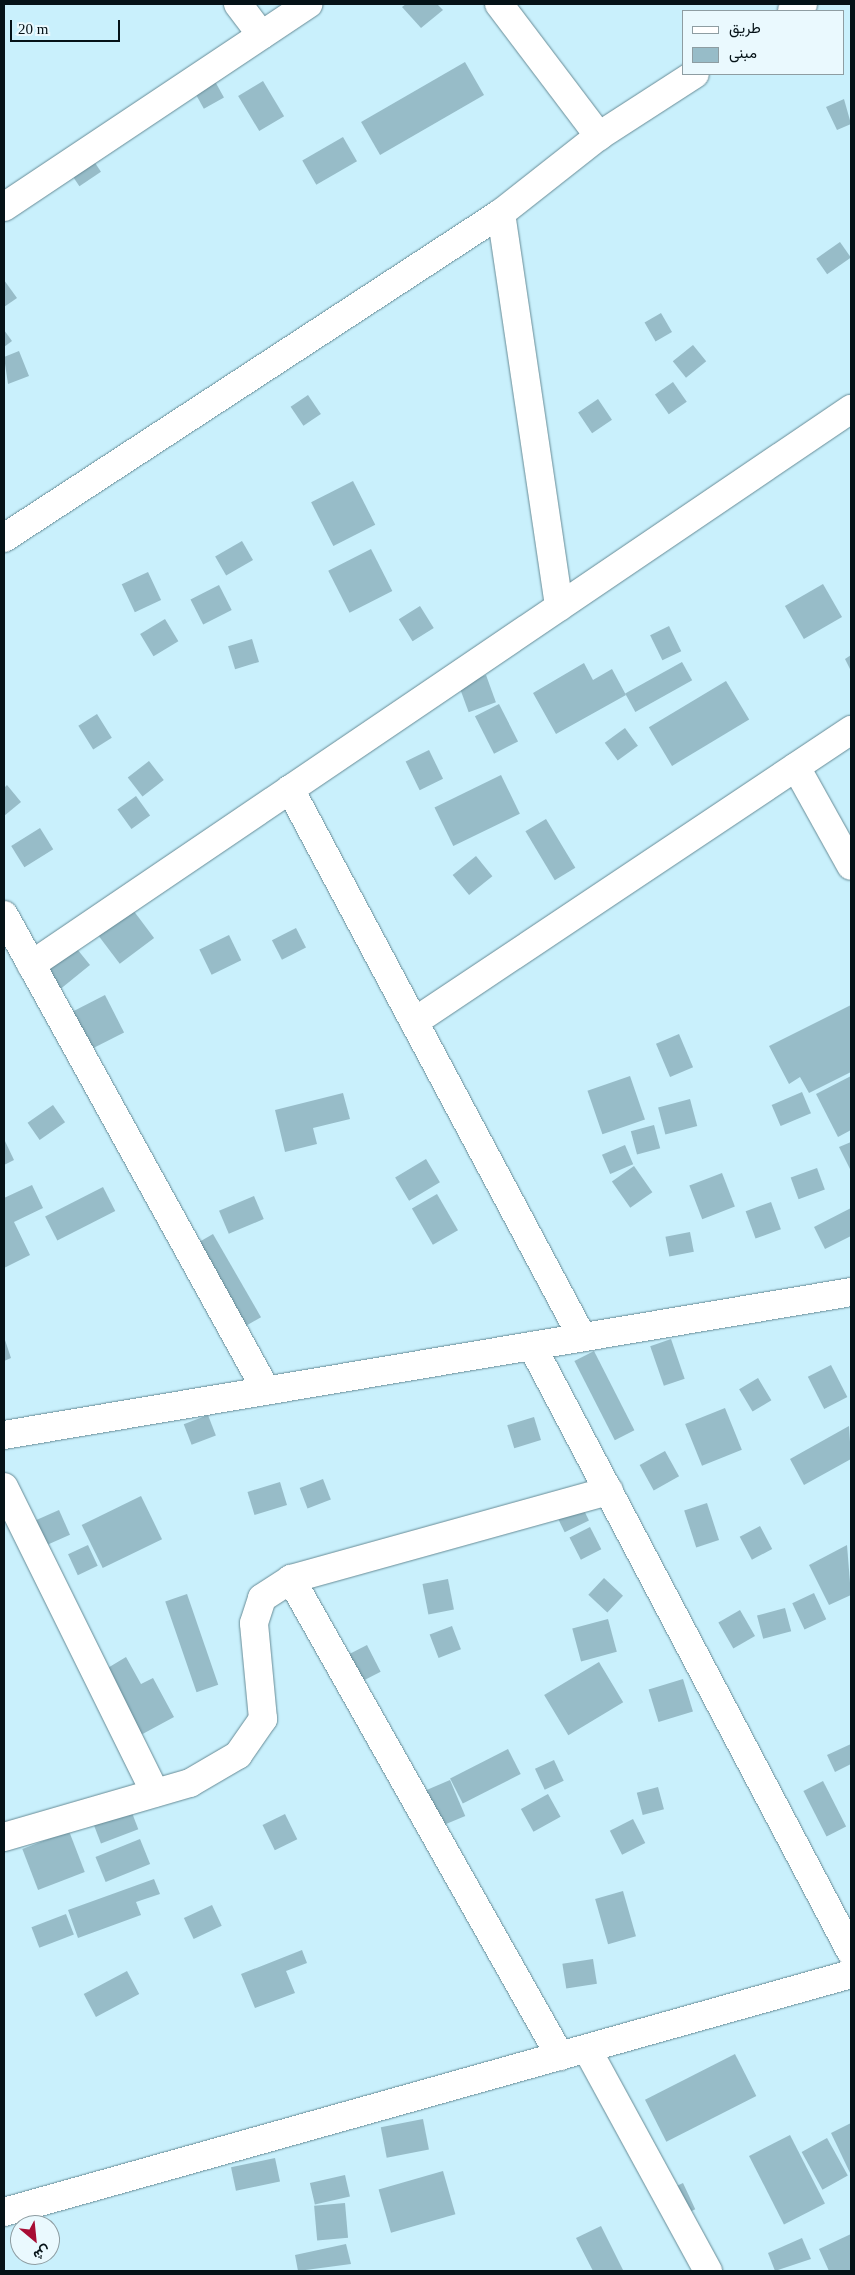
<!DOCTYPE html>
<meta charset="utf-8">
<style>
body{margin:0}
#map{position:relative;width:855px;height:2275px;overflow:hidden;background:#c9f0fc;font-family:"Times New Roman",Vazirmatn,serif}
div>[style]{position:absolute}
.building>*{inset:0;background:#97bcc8;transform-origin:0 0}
.roads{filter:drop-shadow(0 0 1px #678b96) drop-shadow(0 0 1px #678b96)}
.minor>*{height:28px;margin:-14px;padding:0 14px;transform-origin:14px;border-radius:14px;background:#fff}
span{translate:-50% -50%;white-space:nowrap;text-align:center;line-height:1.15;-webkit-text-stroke:5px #eaf9fe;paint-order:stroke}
.frame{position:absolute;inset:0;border:5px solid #051217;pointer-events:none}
.legend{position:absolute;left:682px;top:10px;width:162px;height:65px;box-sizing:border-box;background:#eaf9fe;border:1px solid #8e9da2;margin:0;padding:6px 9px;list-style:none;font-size:15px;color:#051217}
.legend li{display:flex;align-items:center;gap:10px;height:25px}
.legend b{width:25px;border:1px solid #8e9da2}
.north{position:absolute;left:10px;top:2215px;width:50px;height:50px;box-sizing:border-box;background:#eaf9fe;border:1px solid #8e9da2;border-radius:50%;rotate:152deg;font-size:14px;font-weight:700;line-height:20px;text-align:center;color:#051217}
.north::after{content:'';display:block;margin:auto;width:18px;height:22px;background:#a70d34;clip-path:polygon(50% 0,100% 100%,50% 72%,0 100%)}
.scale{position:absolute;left:10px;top:20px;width:110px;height:22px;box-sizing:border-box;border:2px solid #051217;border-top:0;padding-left:6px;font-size:15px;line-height:18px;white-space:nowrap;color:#051217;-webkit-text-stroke:4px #eaf9fe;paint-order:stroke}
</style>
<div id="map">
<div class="building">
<i style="clip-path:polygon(406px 4px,437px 4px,443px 10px,421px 28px,402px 7px)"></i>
<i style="left:465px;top:62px;width:38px;height:120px;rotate:60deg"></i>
<i style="left:207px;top:67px;width:35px;height:23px;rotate:61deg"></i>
<i style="left:263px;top:81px;width:41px;height:29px;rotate:59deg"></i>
<i style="clip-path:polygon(844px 99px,851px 124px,837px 130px,826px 107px)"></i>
<i style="left:343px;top:137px;width:28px;height:47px;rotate:60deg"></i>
<i style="left:87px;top:151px;width:25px;height:26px;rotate:56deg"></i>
<i style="left:840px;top:242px;width:19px;height:29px;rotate:55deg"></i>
<i style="clip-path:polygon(4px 280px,17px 298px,4px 307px)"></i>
<i style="left:661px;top:313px;width:22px;height:19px;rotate:60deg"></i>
<i style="clip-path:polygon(4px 330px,12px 341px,4px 347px)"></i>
<i style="left:693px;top:345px;width:21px;height:26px;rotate:51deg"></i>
<i style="clip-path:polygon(19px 351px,29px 376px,8px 384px,4px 357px)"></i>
<i style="left:673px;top:382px;width:24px;height:22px;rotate:55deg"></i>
<i style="left:308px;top:395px;width:23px;height:21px;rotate:56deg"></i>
<i style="left:598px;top:399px;width:25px;height:24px;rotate:56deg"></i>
<i style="left:353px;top:481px;width:49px;height:47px;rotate:63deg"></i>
<i style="left:242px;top:541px;width:22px;height:31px;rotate:60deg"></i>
<i style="left:371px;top:549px;width:47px;height:48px;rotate:63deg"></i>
<i style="left:148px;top:572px;width:31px;height:29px;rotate:65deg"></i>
<i style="left:823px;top:584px;width:38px;height:44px;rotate:60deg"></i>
<i style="left:219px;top:585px;width:28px;height:32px;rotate:63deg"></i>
<i style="left:420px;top:606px;width:26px;height:25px;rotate:58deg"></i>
<i style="left:165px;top:619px;width:26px;height:29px;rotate:59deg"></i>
<i style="left:669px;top:626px;width:28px;height:21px;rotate:64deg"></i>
<i style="left:252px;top:639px;width:24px;height:25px;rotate:73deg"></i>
<i style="clip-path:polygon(851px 655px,851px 671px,845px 659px)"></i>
<i style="left:682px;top:662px;width:21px;height:65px;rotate:61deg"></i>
<i style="clip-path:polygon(584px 663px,593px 680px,612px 669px,626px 695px,556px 734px,533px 693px)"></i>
<i style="left:486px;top:675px;width:29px;height:29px;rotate:70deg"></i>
<i style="left:726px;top:681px;width:45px;height:90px;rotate:59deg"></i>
<i style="left:499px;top:704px;width:42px;height:27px;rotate:63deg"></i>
<i style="left:97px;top:714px;width:28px;height:22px;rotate:58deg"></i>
<i style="left:625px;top:728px;width:22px;height:25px;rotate:54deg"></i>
<i style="left:429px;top:750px;width:32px;height:26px;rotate:64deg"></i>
<i style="left:149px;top:761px;width:24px;height:27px;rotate:52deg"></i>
<i style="left:501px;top:775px;width:43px;height:74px;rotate:64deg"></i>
<i style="clip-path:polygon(7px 785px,21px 802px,4px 816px,4px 788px)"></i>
<i style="left:136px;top:796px;width:24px;height:23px;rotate:54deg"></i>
<i style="left:546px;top:819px;width:57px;height:24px;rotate:59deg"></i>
<i style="left:40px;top:828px;width:25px;height:34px;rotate:58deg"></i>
<i style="left:476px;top:856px;width:26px;height:30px;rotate:51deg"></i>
<i style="left:127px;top:902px;width:45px;height:43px;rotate:53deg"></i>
<i style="left:296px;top:928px;width:22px;height:27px;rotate:63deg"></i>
<i style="left:229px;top:935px;width:28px;height:33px;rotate:64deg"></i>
<i style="left:73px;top:944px;width:27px;height:46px;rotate:51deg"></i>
<i style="left:105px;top:995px;width:42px;height:46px;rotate:63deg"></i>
<i style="clip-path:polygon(851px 1005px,851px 1072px,809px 1093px,800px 1077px,789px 1084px,769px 1046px)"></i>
<i style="left:679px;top:1034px;width:36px;height:25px;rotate:67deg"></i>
<i style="left:630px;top:1076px;width:46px;height:45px;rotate:71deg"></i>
<i style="clip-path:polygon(851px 1076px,851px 1130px,838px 1137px,816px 1094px)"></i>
<i style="left:802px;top:1092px;width:23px;height:33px;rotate:67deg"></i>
<i style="clip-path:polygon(343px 1093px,350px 1119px,313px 1128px,317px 1144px,285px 1152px,275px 1110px)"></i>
<i style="left:690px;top:1099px;width:28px;height:33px;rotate:75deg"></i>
<i style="left:53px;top:1105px;width:21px;height:31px;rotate:55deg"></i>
<i style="left:654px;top:1125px;width:24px;height:24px;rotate:75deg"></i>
<i style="clip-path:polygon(4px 1139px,14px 1160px,4px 1165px)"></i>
<i style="clip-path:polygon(851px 1142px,851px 1171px,839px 1147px)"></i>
<i style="left:625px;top:1145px;width:21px;height:25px;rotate:67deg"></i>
<i style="left:426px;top:1159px;width:27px;height:36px;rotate:59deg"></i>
<i style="left:634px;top:1166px;width:32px;height:27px;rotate:55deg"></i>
<i style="left:817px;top:1168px;width:23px;height:28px;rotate:70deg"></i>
<i style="left:722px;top:1173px;width:36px;height:35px;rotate:69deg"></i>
<i style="clip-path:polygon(32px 1185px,43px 1208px,14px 1222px,30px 1255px,4px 1268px,4px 1198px)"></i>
<i style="left:103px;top:1187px;width:27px;height:65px;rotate:63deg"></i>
<i style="left:437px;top:1194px;width:42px;height:29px;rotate:60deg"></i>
<i style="left:254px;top:1196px;width:25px;height:38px;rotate:67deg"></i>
<i style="left:771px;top:1202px;width:29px;height:27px;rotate:70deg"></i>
<i style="clip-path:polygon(851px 1208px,851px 1236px,825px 1249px,814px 1227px)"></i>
<i style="left:690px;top:1232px;width:20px;height:25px;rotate:79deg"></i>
<i style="left:213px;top:1234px;width:96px;height:25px;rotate:60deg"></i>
<i style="clip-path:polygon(4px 1337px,11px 1358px,4px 1361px)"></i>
<i style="left:671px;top:1339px;width:42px;height:22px;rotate:71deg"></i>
<i style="left:594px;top:1351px;width:89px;height:22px;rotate:63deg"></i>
<i style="left:831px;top:1365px;width:36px;height:26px;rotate:63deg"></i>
<i style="left:758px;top:1378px;width:26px;height:22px;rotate:59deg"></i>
<i style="left:725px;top:1408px;width:45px;height:43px;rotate:68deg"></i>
<i style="left:208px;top:1415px;width:22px;height:26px;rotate:69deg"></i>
<i style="left:534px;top:1417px;width:24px;height:28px;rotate:73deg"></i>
<i style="clip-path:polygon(849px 1426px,851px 1459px,804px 1485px,790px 1459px)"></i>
<i style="left:665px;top:1451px;width:29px;height:29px;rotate:61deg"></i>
<i style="left:323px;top:1479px;width:22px;height:25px;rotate:69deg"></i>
<i style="left:280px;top:1482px;width:24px;height:34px;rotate:73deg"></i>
<i style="left:141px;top:1496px;width:48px;height:66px;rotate:64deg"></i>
<i style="left:578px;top:1498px;width:25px;height:27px;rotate:64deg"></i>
<i style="left:707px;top:1503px;width:39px;height:24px;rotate:72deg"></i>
<i style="left:59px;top:1510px;width:27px;height:39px;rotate:66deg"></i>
<i style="left:760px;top:1526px;width:26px;height:23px;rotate:62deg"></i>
<i style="left:590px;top:1527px;width:25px;height:23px;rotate:63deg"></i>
<i style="left:88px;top:1545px;width:23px;height:22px;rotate:65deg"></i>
<i style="clip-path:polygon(847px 1545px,851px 1595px,829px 1605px,809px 1565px)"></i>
<i style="left:604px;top:1578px;width:26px;height:23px;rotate:43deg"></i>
<i style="left:448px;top:1579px;width:31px;height:26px;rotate:79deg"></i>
<i style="left:814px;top:1593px;width:29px;height:24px;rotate:65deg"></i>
<i style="left:187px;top:1594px;width:96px;height:23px;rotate:71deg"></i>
<i style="left:785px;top:1608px;width:24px;height:29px;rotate:75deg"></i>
<i style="left:740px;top:1610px;width:30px;height:25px;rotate:60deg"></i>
<i style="left:608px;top:1619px;width:34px;height:37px;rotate:75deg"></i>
<i style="left:452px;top:1626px;width:25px;height:24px;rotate:69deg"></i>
<i style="left:367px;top:1645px;width:30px;height:23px;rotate:63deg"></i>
<i style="clip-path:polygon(126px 1657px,141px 1684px,153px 1678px,174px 1717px,137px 1737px,101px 1672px)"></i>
<i style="left:599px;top:1662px;width:47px;height:64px;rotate:59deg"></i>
<i style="left:683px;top:1679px;width:34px;height:36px;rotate:73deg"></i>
<i style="clip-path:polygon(851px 1744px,851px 1764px,835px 1772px,827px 1755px)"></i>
<i style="left:508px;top:1749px;width:28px;height:65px;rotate:63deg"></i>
<i style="left:554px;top:1760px;width:23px;height:21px;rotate:65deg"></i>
<i style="left:450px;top:1780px;width:39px;height:26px;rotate:67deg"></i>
<i style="left:823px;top:1781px;width:51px;height:22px;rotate:63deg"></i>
<i style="left:658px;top:1787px;width:23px;height:22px;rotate:75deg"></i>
<i style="left:548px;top:1794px;width:26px;height:31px;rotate:61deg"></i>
<i style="left:129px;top:1805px;width:26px;height:40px;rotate:69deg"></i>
<i style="left:285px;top:1814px;width:28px;height:25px;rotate:64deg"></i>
<i style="left:633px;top:1819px;width:27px;height:26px;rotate:63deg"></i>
<i style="left:69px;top:1831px;width:44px;height:50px;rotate:69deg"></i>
<i style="left:140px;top:1839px;width:27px;height:48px;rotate:68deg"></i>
<i style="clip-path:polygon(154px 1879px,160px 1894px,136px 1902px,141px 1915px,78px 1938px,68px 1910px)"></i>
<i style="left:623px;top:1891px;width:47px;height:29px;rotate:74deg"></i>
<i style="left:212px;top:1905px;width:23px;height:31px;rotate:65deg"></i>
<i style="left:66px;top:1914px;width:22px;height:37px;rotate:69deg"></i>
<i style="clip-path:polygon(302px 1950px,307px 1963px,286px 1971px,295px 1993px,255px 2008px,241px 1974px)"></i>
<i style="left:593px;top:1959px;width:25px;height:31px;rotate:81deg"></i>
<i style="left:127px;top:1971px;width:26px;height:49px;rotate:62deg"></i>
<i style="left:735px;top:2054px;width:47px;height:101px;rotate:63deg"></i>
<i style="left:423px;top:2119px;width:31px;height:43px;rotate:79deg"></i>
<i style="clip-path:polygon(851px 2123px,851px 2175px,831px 2133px)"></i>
<i style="left:790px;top:2135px;width:77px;height:46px;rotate:63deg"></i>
<i style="left:827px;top:2138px;width:43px;height:29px;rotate:61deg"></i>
<i style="left:275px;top:2158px;width:24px;height:45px;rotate:78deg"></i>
<i style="left:443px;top:2171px;width:45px;height:67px;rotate:74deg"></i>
<i style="left:345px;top:2175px;width:22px;height:36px;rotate:77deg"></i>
<i style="left:683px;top:2183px;width:29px;height:25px;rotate:65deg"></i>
<i style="left:345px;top:2203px;width:35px;height:31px;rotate:85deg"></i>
<i style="clip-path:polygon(601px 2226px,623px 2270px,620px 2271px,593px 2271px,576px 2238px)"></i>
<i style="clip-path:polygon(851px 2234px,851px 2271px,829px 2271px,819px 2249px)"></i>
<i style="clip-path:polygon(802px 2238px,811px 2259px,775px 2271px,768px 2253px)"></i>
<i style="clip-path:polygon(346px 2244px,351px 2264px,298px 2271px,295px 2255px)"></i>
</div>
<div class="roads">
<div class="minor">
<i style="left:238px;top:4px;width:39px;rotate:53deg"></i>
<i style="left:499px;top:4px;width:166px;rotate:52.9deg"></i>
<i style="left:792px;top:11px;width:13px;rotate:-32deg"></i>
<i style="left:4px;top:207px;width:366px;rotate:-33.7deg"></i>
<i style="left:501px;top:213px;width:398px;rotate:81.6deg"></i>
<i style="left:4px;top:538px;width:594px;rotate:-33.18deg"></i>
<i style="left:501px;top:213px;width:125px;rotate:-38.2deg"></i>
<i style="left:599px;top:136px;width:114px;rotate:-32.9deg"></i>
<i style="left:796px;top:767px;width:113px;rotate:60.9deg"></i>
<i style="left:290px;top:789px;width:621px;rotate:61.95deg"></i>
<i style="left:4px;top:915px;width:542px;rotate:61.12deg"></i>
<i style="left:31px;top:965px;width:991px;rotate:-34.14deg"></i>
<i style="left:414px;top:1022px;width:526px;rotate:-33.75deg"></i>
<i style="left:532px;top:1346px;width:685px;rotate:62.24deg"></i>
<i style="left:4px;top:1435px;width:859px;rotate:-9.58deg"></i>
<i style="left:4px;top:1487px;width:341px;rotate:63.7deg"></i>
<i style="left:291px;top:1579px;width:548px;rotate:60.58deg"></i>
<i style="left:4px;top:1837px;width:194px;rotate:-16.2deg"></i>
<i style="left:190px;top:1783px;width:56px;rotate:-30.3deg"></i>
<i style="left:238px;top:1755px;width:44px;rotate:-55.2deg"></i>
<i style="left:263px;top:1719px;width:96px;rotate:-95.4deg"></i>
<i style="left:254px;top:1623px;width:26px;rotate:-72deg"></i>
<i style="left:262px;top:1598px;width:35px;rotate:-33deg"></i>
<i style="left:291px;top:1579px;width:330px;rotate:-15.5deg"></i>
<i style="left:587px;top:2049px;width:253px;rotate:61.4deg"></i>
<i style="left:4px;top:2212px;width:880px;rotate:-15.69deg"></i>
</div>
</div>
<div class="frame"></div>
<ul class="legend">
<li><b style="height:6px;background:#fff"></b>طريق</li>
<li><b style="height:14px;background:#97bcc8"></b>مبنى</li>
</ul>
<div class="north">ش</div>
<div class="scale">20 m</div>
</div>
